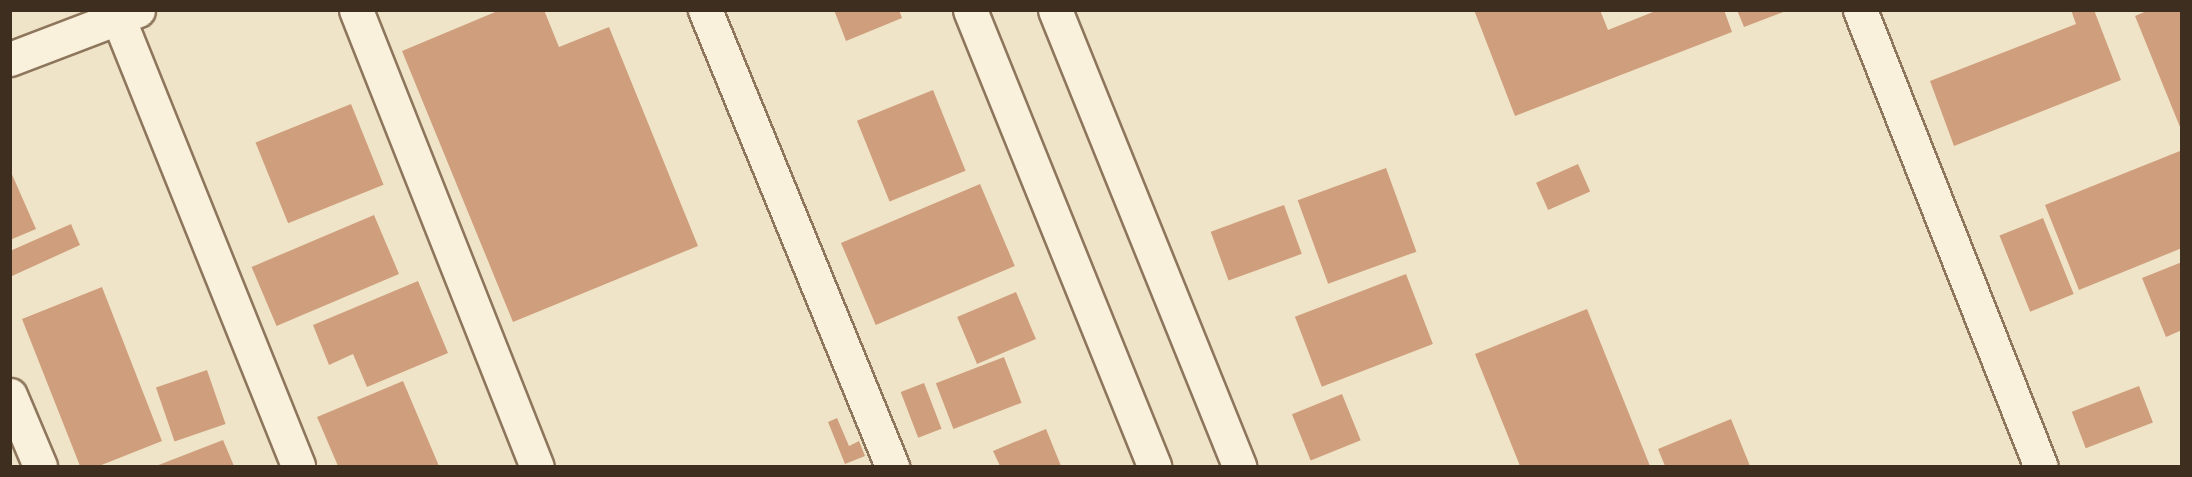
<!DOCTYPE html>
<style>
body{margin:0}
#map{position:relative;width:2192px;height:477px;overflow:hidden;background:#f0e4c8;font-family:"IBM Plex Serif",serif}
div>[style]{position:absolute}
.building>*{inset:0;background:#cf9f7d;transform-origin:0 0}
.roads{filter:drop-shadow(2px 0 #8d765c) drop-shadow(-2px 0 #8d765c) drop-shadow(0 2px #8d765c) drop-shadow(0 -2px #8d765c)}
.minor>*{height:33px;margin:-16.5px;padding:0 16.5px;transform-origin:16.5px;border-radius:16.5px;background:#faf1dc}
.tertiary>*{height:33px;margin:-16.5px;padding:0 16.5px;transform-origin:16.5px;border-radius:16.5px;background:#faf1dc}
span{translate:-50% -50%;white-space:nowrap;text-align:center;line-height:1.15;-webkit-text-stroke:5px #f7eed8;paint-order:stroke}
.frame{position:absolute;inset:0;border:12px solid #3d2e20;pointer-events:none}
</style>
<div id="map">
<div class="building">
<i style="clip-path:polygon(500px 10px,544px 10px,559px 47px,609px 27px,698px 246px,513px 322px,402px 51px)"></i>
<i style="clip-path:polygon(834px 10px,899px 10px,902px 18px,846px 41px)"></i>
<i style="clip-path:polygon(1474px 10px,1600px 10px,1608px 30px,1658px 10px,1724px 10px,1732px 32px,1515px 116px)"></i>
<i style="clip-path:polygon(1737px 10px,1786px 10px,1786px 11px,1744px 27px)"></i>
<i style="clip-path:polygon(2071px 10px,2094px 10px,2121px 80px,1954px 146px,1930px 81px,2076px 24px)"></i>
<i style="clip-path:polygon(2149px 10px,2182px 10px,2182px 132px,2135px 16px)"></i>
<i style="left:933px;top:90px;width:87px;height:82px;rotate:68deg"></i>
<i style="left:351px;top:104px;width:87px;height:103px;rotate:68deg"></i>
<i style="clip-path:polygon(2180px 151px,2182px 248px,2079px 290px,2045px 205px)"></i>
<i style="left:1578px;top:164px;width:30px;height:46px;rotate:66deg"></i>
<i style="left:1386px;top:168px;width:89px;height:94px;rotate:70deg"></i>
<i style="clip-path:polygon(10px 170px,36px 229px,10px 240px)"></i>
<i style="left:980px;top:184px;width:89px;height:151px;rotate:67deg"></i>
<i style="left:1284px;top:205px;width:52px;height:78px;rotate:70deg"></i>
<i style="left:374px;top:215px;width:64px;height:133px;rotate:67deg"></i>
<i style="left:2043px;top:218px;width:82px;height:47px;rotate:68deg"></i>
<i style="clip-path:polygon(71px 224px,80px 245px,12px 276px,10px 251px)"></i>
<i style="clip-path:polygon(2182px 262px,2182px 330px,2166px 337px,2142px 278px)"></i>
<i style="left:1406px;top:274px;width:75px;height:119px;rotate:69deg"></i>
<i style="clip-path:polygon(418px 281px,448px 353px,367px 387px,353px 354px,329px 365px,313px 325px)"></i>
<i style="clip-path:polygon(102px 287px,162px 441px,99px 466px,80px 466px,22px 319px)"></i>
<i style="left:1016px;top:292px;width:51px;height:64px;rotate:67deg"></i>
<i style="clip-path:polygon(1587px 309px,1650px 466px,1520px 466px,1475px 354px)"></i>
<i style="left:1004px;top:357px;width:49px;height:73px;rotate:69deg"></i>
<i style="left:207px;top:370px;width:57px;height:54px;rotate:71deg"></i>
<i style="clip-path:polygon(403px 381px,439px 466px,338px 466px,317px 417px)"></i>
<i style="left:924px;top:383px;width:49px;height:25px;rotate:69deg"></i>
<i style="left:2139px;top:386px;width:39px;height:72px;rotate:69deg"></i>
<i style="left:1342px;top:394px;width:50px;height:54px;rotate:68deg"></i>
<i style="clip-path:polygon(837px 418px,849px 446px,859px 441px,865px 456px,845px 464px,828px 422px)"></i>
<i style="clip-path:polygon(1731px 419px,1750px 466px,1665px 466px,1658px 449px)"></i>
<i style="clip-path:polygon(1046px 429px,1061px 466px,1000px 466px,993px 451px)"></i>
<i style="clip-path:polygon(223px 440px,234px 466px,156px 466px)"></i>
</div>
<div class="roads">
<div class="minor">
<i style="left:115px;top:10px;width:491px;rotate:68.1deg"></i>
<i style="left:356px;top:10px;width:491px;rotate:68.4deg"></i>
<i style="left:705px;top:10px;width:493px;rotate:67.7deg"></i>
<i style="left:10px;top:395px;width:77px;rotate:67.1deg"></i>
</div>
<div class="tertiary">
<i style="left:970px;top:10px;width:492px;rotate:68deg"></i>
<i style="left:1055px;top:10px;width:492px;rotate:68deg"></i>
<i style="left:1860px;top:10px;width:491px;rotate:68.4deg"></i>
<i style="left:10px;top:59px;width:137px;rotate:-20.9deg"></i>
</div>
</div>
<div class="frame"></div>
</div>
